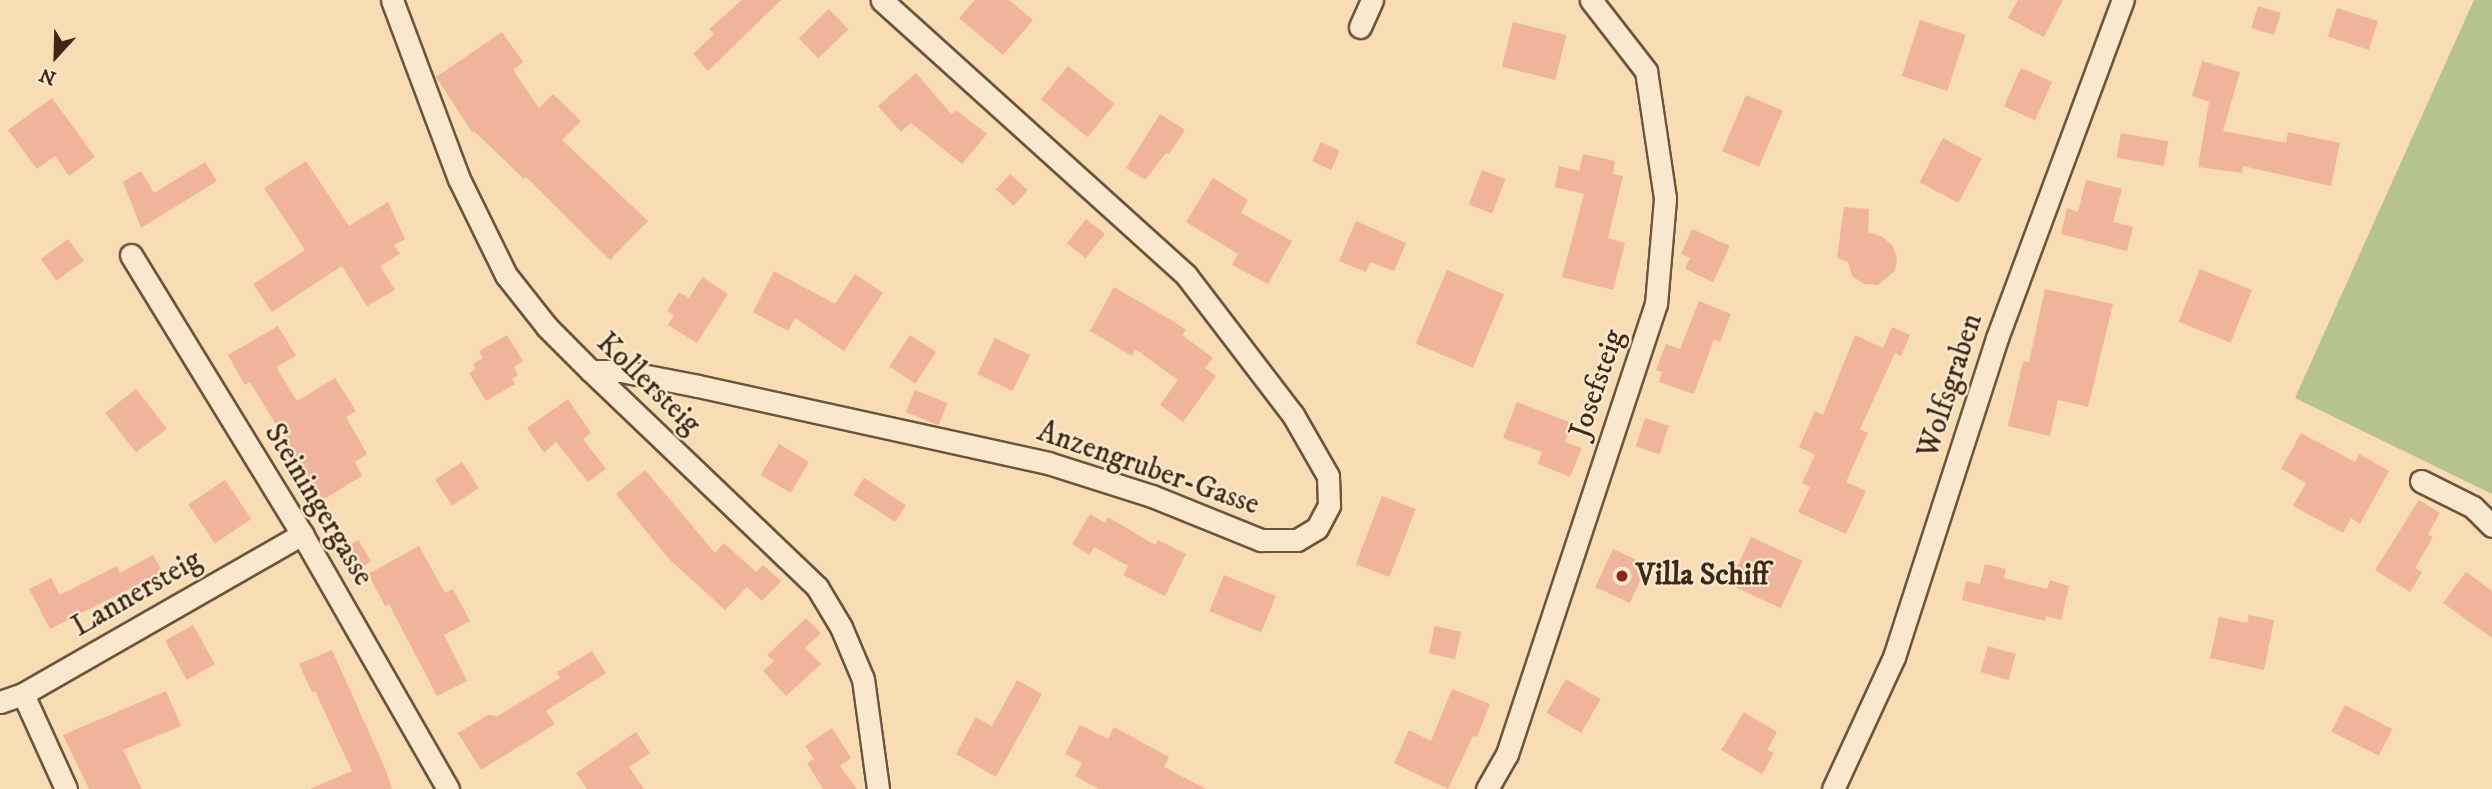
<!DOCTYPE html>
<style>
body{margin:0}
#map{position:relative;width:2492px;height:789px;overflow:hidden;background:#f8dcb3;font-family:"IM FELL DW Pica",serif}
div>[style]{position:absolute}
.green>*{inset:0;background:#b7c291}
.building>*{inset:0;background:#f0b39b;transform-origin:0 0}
.roads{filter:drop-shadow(2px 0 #6c543d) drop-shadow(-2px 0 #6c543d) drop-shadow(0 2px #6c543d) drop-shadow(0 -2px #6c543d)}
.minor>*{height:21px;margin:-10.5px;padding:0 10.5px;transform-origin:10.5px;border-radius:10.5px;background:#fae8ce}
.dots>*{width:19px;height:19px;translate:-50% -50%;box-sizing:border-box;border:4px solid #fae8ce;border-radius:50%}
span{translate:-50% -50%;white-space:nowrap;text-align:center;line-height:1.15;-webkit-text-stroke:5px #fae8ce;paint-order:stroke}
.street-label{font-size:30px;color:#3d2716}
.poi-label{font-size:30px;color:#3d2716;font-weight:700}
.left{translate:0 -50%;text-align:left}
.north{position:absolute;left:21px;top:21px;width:70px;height:70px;-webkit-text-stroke:5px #fae8ce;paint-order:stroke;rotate:202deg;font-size:19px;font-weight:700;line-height:28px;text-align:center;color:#3d2716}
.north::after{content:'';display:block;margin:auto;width:24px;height:32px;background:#3d2716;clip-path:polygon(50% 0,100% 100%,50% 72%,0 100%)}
</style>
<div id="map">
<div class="green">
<i style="clip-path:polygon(2474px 0,2492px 0,2492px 494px,2295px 398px)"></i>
</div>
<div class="building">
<i style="clip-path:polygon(742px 0,781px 0,708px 71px,693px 54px,714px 34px,709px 29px)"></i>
<i style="clip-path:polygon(975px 0,1009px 0,1033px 20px,1003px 55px,959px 18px)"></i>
<i style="clip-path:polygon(2018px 0,2063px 0,2044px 37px,2008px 18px)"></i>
<i style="left:2258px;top:6px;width:24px;height:23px;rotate:17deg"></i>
<i style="left:2337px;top:8px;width:43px;height:30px;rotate:18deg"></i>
<i style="left:829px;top:9px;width:28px;height:42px;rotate:46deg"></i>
<i style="left:1920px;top:20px;width:48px;height:59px;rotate:18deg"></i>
<i style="left:1513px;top:22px;width:55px;height:46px;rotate:14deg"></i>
<i style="clip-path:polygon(502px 32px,523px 62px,513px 70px,539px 108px,553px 94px,581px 121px,562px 140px,648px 221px,610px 260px,526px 177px,524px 179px,474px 131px,472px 132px,436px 77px)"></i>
<i style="clip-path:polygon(2202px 61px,2240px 72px,2223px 131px,2286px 143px,2288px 132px,2340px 143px,2331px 186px,2243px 166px,2242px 173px,2198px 167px,2209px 102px,2192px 96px)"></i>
<i style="left:1068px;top:66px;width:60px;height:43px;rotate:39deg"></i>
<i style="left:2021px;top:68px;width:34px;height:42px;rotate:24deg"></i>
<i style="clip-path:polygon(916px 73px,952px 115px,956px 110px,987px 134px,962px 164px,911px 123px,901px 132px,878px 106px)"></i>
<i style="left:1746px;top:95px;width:40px;height:61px;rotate:23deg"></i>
<i style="clip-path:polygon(52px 98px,95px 157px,69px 176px,55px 156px,37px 169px,8px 130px)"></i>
<i style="clip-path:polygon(1160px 114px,1185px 130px,1169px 154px,1166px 153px,1145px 180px,1126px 168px)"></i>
<i style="left:2121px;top:133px;width:48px;height:25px;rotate:10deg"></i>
<i style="left:1943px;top:138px;width:44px;height:50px;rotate:28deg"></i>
<i style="left:1321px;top:142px;width:21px;height:21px;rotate:25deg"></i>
<i style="clip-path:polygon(1583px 154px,1615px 161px,1613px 174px,1623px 176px,1608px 238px,1625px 243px,1613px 290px,1562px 277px,1584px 194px,1555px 187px,1559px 166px,1579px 171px)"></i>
<i style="clip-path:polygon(306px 161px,349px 226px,388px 202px,405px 239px,394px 245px,400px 254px,380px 266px,395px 290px,367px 306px,342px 266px,272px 312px,253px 284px,305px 250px,264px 188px)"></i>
<i style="clip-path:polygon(205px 162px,217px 181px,141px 228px,123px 182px,141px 171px,154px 193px)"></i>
<i style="left:1482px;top:170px;width:25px;height:37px;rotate:21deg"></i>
<i style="left:1010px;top:174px;width:24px;height:21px;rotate:42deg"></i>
<i style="clip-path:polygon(1213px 178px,1248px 200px,1241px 213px,1292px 241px,1268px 284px,1232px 265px,1238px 254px,1186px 222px)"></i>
<i style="clip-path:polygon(2086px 180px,2122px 189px,2113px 222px,2133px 227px,2127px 251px,2061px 234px,2067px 208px,2078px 212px)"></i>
<i style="clip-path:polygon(1844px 207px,1869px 209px,1868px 232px,1881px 236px,1892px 245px,1897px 258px,1895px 271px,1878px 285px,1864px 284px,1852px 276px,1848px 262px,1837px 258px)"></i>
<i style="left:1086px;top:219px;width:24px;height:31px;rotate:38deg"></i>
<i style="clip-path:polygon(1356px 221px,1406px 243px,1394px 271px,1370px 262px,1366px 272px,1339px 261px)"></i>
<i style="clip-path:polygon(1692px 229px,1730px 246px,1713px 282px,1685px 269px,1690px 258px,1681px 254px)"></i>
<i style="left:68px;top:239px;width:27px;height:34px;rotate:54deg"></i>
<i style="left:2200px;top:269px;width:56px;height:57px;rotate:22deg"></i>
<i style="left:1447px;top:270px;width:62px;height:80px;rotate:23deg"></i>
<i style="clip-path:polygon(774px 271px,835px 304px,855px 274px,883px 293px,844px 351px,795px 318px,788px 331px,753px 312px)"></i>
<i style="clip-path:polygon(702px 277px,728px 294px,697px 343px,668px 325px,674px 315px,667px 311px,679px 292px,689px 298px)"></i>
<i style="clip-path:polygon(1114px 287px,1171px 320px,1186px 330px,1182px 335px,1213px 358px,1205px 368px,1216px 376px,1183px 422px,1160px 405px,1178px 380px,1135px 349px,1132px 356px,1090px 331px)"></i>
<i style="clip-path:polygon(2045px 289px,2113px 304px,2088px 407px,2058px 400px,2050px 436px,2008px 426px,2023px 361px,2029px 362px)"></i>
<i style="clip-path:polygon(1699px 301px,1731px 314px,1720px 342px,1714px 339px,1694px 394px,1659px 382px,1662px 372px,1656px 370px,1666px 344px,1680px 349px)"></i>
<i style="clip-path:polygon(278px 326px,296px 356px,276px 367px,297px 401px,335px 378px,356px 411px,346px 417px,367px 454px,355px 462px,362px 476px,322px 500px,250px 382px,245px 385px,228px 355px)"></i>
<i style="clip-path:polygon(1892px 327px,1910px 335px,1901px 356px,1895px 353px,1860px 429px,1868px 433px,1846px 482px,1866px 491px,1846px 534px,1798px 512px,1810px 487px,1802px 483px,1815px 455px,1799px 447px,1815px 411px,1823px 415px,1855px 335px,1883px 348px)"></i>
<i style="clip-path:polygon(507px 335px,523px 361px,514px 367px,518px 375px,512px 379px,515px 384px,486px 401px,469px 373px,476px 369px,473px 364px,483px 358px,479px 351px)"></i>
<i style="left:910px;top:335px;width:31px;height:38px;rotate:33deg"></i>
<i style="left:995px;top:338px;width:39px;height:40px;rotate:26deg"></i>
<i style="left:136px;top:389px;width:50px;height:39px;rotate:52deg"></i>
<i style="left:915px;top:390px;width:35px;height:24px;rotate:22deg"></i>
<i style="clip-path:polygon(568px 399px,591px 433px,583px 439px,606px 469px,588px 482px,556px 442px,544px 453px,527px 428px)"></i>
<i style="clip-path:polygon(1517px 402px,1572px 423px,1565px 442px,1582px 448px,1570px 477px,1538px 464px,1542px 452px,1503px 438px)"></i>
<i style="left:1645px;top:418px;width:25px;height:30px;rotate:18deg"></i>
<i style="clip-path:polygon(2301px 433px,2355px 462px,2359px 454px,2389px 471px,2360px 524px,2351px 518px,2343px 533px,2293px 506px,2306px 483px,2281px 469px)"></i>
<i style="left:779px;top:444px;width:35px;height:36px;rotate:31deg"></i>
<i style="left:462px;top:462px;width:31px;height:32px;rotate:57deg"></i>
<i style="clip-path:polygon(645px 470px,715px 553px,724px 543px,756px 572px,763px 565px,781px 581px,762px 601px,747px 587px,725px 610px,668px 558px,616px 494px)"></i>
<i style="left:864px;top:478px;width:50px;height:20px;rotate:33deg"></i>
<i style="left:225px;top:480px;width:47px;height:44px;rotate:56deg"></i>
<i style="left:1382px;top:496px;width:36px;height:73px;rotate:21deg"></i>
<i style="clip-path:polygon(2419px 500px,2440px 513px,2428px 534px,2433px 537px,2415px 568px,2422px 572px,2410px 592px,2375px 570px)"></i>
<i style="clip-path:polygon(1090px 514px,1105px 523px,1108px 517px,1155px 545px,1158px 540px,1186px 554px,1165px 596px,1123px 575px,1128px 566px,1094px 547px,1090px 555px,1072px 544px)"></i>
<i style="left:1751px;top:537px;width:57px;height:52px;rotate:25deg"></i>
<i style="left:358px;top:540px;width:25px;height:26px;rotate:58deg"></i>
<i style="clip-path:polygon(419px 546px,445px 593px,453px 589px,470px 621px,444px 635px,467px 681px,437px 696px,389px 604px,385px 606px,368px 574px)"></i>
<i style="left:1613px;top:549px;width:38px;height:42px;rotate:25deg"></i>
<i style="clip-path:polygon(153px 555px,163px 572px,50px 629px,29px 589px,51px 578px,60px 595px,117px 566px,120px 573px)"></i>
<i style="clip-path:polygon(1985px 564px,2006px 569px,2004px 578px,2047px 589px,2050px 580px,2069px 586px,2061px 620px,2046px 616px,2045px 621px,1962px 600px,1966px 581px,1980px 584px)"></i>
<i style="clip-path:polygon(2466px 572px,2492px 591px,2492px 638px,2443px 603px)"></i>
<i style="left:1224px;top:575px;width:56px;height:39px;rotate:22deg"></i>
<i style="clip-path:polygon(2249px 615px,2274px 620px,2264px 670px,2210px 658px,2219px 617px,2247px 623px)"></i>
<i style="clip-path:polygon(806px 618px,821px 633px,805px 648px,821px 664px,786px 696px,763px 671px,774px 661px,767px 655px)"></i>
<i style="left:193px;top:625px;width:45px;height:32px;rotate:61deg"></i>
<i style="left:1435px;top:626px;width:27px;height:28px;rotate:13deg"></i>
<i style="left:1988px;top:646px;width:29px;height:27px;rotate:16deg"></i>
<i style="clip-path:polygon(332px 650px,385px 768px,392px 789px,310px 789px,352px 771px,315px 691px,312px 692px,299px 664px)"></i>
<i style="clip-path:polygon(592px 651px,606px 673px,546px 711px,555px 724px,481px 770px,458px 733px,488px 715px,498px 716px,560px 678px,557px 672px)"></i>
<i style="left:1566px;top:679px;width:40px;height:39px;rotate:30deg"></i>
<i style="clip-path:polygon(1017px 680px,1042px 694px,996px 777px,956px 754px,976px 717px,992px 726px)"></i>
<i style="clip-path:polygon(1452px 689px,1490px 704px,1477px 737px,1473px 736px,1448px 789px,1394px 763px,1409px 730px,1431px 741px)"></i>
<i style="clip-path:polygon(166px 691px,181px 726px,123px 750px,142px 789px,89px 789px,63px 735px)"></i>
<i style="left:2345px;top:705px;width:53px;height:30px;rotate:27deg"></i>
<i style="clip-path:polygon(1744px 712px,1777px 732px,1767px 750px,1774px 753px,1762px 774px,1721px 750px)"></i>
<i style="clip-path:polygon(1080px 725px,1108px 739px,1114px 727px,1169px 757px,1164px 767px,1206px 789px,1099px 789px,1075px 776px,1082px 763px,1065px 754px)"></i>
<i style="clip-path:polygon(832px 728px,851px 758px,840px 766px,857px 789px,823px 789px,807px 763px,814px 759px,805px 746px)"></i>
<i style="clip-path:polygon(636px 732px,650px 753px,629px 767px,644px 789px,587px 789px,576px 773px)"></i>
</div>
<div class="roads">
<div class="minor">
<i style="left:392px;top:0;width:191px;rotate:69.5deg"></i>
<i style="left:459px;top:179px;width:107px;rotate:63.9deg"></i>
<i style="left:506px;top:275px;width:66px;rotate:51.7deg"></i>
<i style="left:547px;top:327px;width:62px;rotate:45deg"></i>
<i style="left:591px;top:371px;width:313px;rotate:43.7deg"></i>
<i style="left:817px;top:587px;width:47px;rotate:59deg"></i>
<i style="left:841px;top:627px;width:56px;rotate:67.1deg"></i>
<i style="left:863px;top:679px;width:111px;rotate:82.2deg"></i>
<i style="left:1360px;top:27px;width:30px;rotate:-66deg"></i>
<i style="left:131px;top:255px;width:327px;rotate:58.5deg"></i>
<i style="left:302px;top:534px;width:294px;rotate:60.2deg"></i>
<i style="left:591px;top:371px;width:30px"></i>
<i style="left:621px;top:371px;width:78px;rotate:11deg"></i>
<i style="left:698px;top:386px;width:358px;rotate:12.4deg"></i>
<i style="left:1048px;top:463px;width:109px;rotate:17.6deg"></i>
<i style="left:1152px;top:496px;width:118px;rotate:22deg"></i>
<i style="left:1261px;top:540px;width:36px"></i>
<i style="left:1297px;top:540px;width:23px;rotate:-31deg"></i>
<i style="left:1317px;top:528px;width:26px;rotate:-62deg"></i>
<i style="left:1329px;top:505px;width:29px;rotate:-92deg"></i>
<i style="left:1328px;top:476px;width:70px;rotate:-119.8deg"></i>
<i style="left:1293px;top:415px;width:176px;rotate:-127.4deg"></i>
<i style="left:1186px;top:275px;width:410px;rotate:-137.9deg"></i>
<i style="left:2421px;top:481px;width:58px;rotate:26.6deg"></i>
<i style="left:2473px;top:507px;width:27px;rotate:45deg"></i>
<i style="left:23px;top:694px;width:104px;rotate:65.6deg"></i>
<i style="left:0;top:702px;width:24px;rotate:-19deg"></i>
<i style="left:23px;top:694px;width:322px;rotate:-29.8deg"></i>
<i style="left:1487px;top:789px;width:40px;rotate:-60.3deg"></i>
<i style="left:1507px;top:754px;width:474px;rotate:-71.7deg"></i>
<i style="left:1656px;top:304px;width:106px;rotate:-85.1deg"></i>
<i style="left:1665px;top:198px;width:128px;rotate:-98.5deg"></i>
<i style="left:1646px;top:71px;width:90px;rotate:-127.8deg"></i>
<i style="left:1833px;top:789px;width:145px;rotate:-65.2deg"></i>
<i style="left:1894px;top:657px;width:335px;rotate:-72.1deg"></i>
<i style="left:1997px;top:338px;width:361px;rotate:-69.6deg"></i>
</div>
</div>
<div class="dots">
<i style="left:1622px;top:576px;background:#8f2418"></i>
</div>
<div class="street-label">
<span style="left:648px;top:384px;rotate:44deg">Kollersteig</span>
<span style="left:1598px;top:384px;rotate:-71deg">Josefsteig</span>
<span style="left:1951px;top:386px;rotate:-72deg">Wolfsgraben</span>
<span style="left:1148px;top:469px;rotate:19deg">Anzengruber-Gasse</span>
<span style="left:318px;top:505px;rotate:59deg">Steiningergasse</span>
<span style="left:137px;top:594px;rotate:-30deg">Lannersteig</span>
</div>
<div class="poi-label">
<span class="left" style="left:1636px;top:576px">Villa Schiff</span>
</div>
<div class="north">N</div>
</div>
